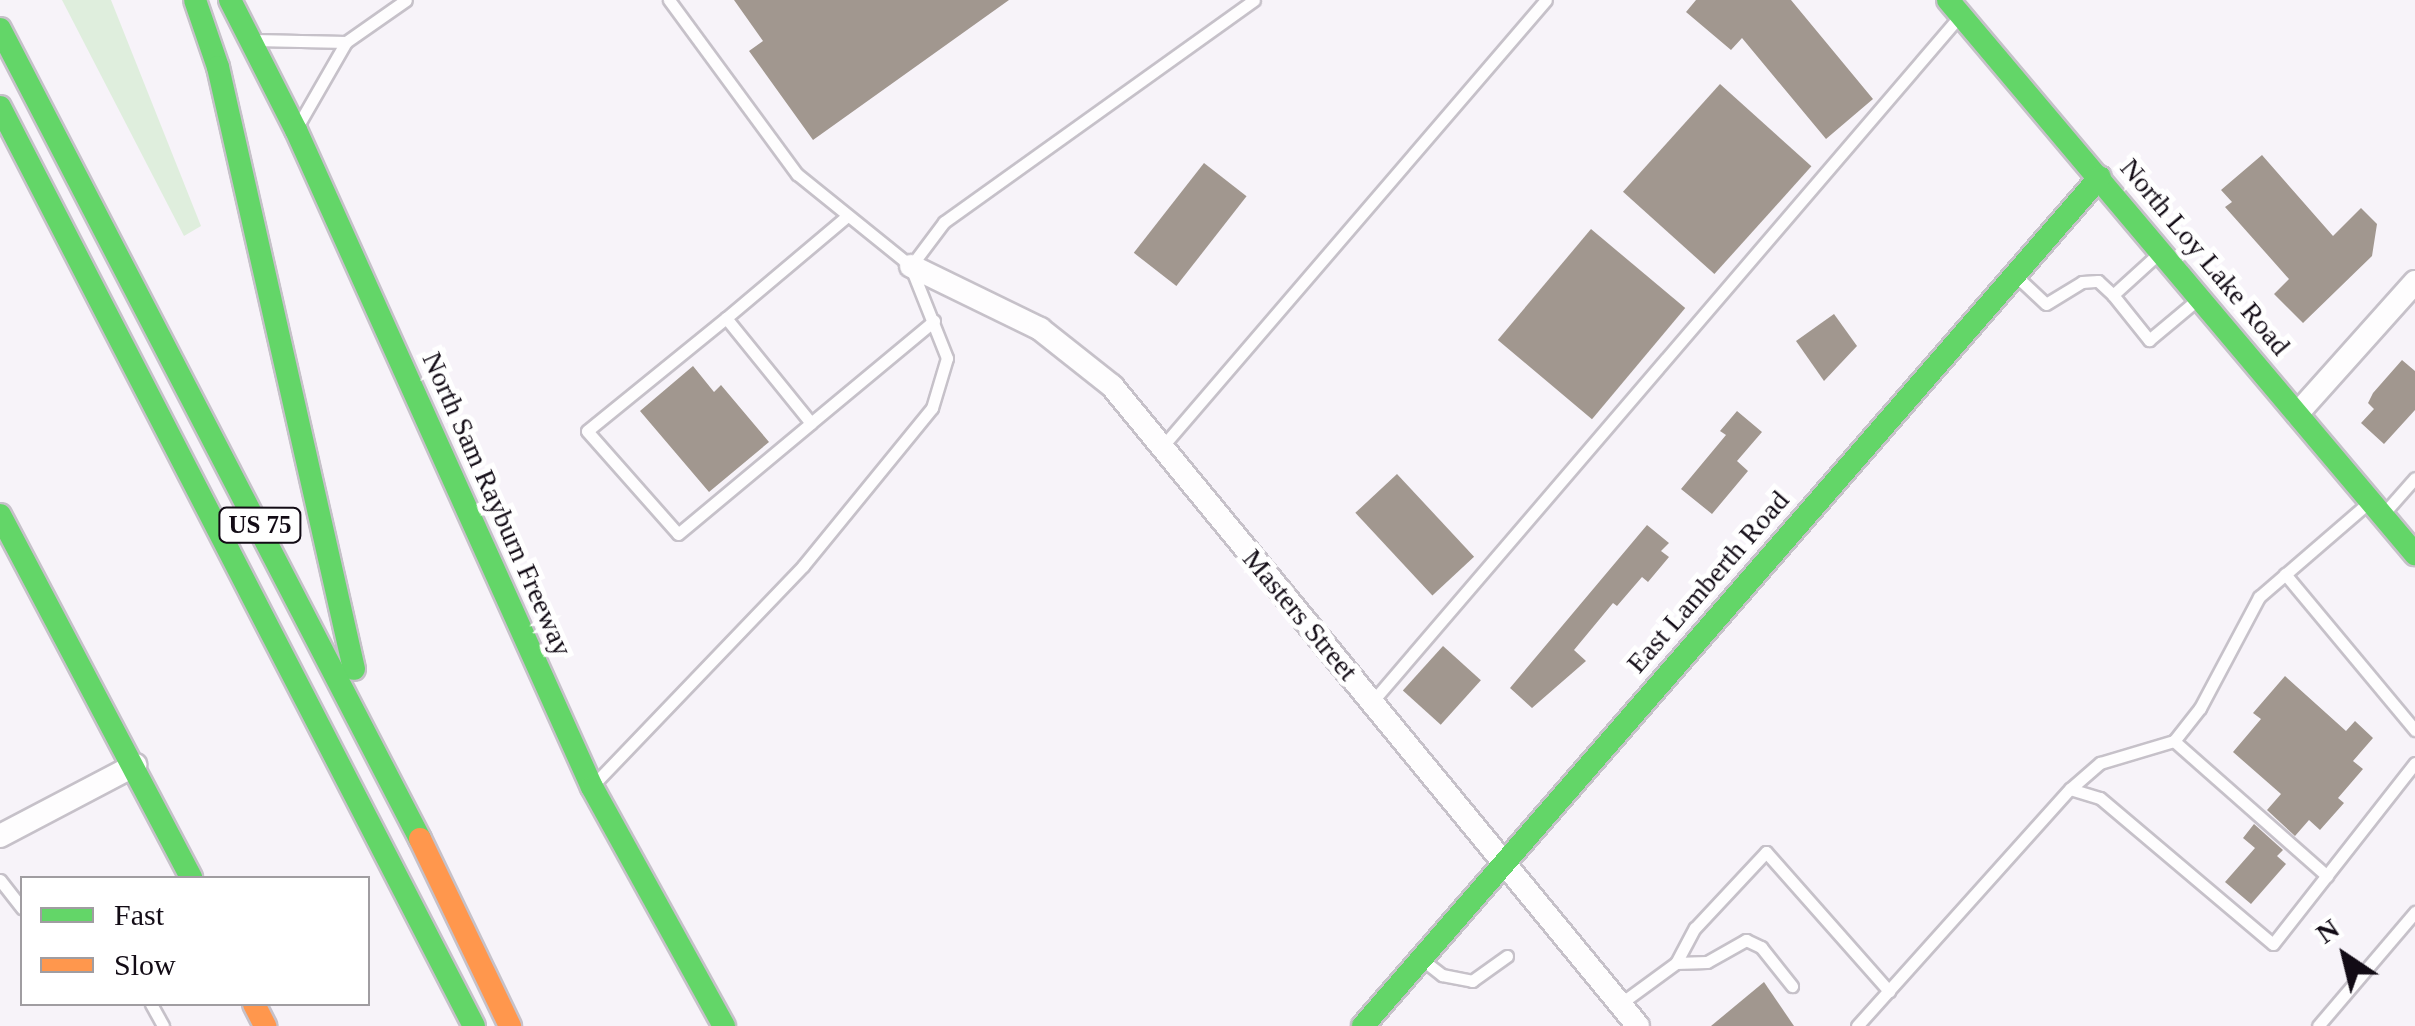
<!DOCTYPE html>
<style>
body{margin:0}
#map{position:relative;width:2415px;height:1026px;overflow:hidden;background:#f7f3f9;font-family:Georgia,serif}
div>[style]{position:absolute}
.green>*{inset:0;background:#dfeedd}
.building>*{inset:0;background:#a1978f;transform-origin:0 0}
.roads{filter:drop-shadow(2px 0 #c6c1c9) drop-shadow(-2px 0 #c6c1c9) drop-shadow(0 2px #c6c1c9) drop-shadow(0 -2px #c6c1c9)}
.lane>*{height:11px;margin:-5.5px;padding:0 5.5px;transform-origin:5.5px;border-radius:5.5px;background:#fefdfe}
.street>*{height:22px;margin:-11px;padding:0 11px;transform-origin:11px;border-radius:11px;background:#fefdfe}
.fast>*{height:22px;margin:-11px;padding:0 11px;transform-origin:11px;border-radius:11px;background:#63d668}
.slow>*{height:22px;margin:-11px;padding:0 11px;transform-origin:11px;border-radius:11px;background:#ff974d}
span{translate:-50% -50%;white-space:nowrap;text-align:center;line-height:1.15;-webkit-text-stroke:10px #fff;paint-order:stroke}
.shield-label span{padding:2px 8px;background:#fff;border:2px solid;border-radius:8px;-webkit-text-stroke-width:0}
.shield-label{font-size:25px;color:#120b15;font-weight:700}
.street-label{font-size:28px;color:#120b15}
.legend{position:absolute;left:20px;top:876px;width:350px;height:130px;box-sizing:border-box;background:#fff;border:2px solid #a09da1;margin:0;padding:12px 18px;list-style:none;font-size:30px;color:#120b15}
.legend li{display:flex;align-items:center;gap:20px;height:50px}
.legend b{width:50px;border:2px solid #a09da1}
.north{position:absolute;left:2295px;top:906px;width:100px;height:100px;-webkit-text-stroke:8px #fff;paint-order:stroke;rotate:325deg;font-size:28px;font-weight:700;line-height:40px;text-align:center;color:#120b15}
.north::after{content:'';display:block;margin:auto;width:35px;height:45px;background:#120b15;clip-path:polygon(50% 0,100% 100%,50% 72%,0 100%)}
</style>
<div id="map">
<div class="green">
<i style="clip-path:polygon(62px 0,111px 0,201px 226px,184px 236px)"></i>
</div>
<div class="building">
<i style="clip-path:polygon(734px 0,1009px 0,813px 140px,749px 51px,763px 41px)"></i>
<i style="clip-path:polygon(1696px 0,1791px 0,1873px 99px,1826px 139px,1742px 38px,1731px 50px,1686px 12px)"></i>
<i style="left:1720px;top:84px;width:123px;height:145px;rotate:42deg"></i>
<i style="clip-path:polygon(2262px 155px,2333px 236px,2361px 208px,2377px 224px,2372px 256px,2303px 323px,2274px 294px,2289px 279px,2225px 207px,2232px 202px,2221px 190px)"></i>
<i style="left:1204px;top:163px;width:54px;height:114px;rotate:38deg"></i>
<i style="left:1591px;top:229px;width:123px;height:145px;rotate:40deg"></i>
<i style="clip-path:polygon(1834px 314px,1857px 346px,1824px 381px,1796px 341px)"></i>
<i style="clip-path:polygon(2402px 360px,2415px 371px,2415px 410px,2384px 444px,2361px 423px,2374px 409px,2368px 403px,2373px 393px)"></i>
<i style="clip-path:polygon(693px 366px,714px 392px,721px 385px,769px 442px,709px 492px,640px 411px)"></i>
<i style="clip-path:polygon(1737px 411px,1762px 432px,1737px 461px,1748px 471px,1712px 514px,1681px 489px,1726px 435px,1720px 431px)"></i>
<i style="left:1397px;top:474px;width:113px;height:57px;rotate:47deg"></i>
<i style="clip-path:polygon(1647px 525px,1669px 543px,1661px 551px,1669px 557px,1648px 582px,1642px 577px,1617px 606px,1613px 603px,1574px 650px,1586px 661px,1532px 708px,1510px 688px)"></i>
<i style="left:1443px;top:646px;width:51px;height:60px;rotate:42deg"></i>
<i style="clip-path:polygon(2285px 676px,2346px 731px,2355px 721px,2373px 738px,2353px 761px,2363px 769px,2338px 798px,2344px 803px,2320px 830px,2309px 820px,2295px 836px,2267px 810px,2281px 794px,2233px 752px,2261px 719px,2253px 713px)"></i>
<i style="clip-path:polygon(2254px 824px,2283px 850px,2277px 856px,2286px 864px,2251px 904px,2225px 882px,2255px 848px,2243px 838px)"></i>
<i style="clip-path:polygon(1764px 982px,1794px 1026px,1711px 1026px)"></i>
</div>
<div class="roads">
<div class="lane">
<i style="left:669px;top:0;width:216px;rotate:53.7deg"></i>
<i style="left:797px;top:174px;width:146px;rotate:38.9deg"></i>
<i style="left:911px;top:266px;width:55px;rotate:-53.1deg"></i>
<i style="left:944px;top:222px;width:381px;rotate:-35.6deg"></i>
<i style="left:255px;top:40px;width:91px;rotate:1.3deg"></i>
<i style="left:300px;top:122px;width:92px;rotate:-60.1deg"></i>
<i style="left:346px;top:42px;width:73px;rotate:-35deg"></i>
<i style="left:846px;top:217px;width:157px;rotate:139.9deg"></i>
<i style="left:726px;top:318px;width:135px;rotate:51deg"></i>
<i style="left:811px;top:423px;width:160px;rotate:-39.7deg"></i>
<i style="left:2158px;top:254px;width:61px;rotate:137.7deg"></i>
<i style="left:2113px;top:295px;width:58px;rotate:51.3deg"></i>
<i style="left:2149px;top:340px;width:62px;rotate:-39.8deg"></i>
<i style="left:2015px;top:275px;width:42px;rotate:43.1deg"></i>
<i style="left:2046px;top:304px;width:42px;rotate:-31.4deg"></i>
<i style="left:2082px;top:282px;width:16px;rotate:-4deg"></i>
<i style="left:2098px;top:281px;width:21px;rotate:43deg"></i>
<i style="left:726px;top:318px;width:179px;rotate:140.9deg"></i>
<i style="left:587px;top:431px;width:137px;rotate:48.5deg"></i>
<i style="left:678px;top:534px;width:173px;rotate:-39.8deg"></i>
<i style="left:1162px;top:447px;width:589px;rotate:-49.34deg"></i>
<i style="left:2385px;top:512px;width:45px;rotate:-48.6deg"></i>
<i style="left:2285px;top:574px;width:203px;rotate:50.2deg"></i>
<i style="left:1372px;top:702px;width:901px;rotate:-49.41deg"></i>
<i style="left:2174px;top:741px;width:204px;rotate:41.4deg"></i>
<i style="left:595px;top:783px;width:301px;rotate:-46.2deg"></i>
<i style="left:803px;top:566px;width:204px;rotate:-50.8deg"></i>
<i style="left:932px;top:408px;width:52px;rotate:-73.3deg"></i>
<i style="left:947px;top:358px;width:95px;rotate:-111.7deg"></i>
<i style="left:2070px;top:789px;width:40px;rotate:-41deg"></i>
<i style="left:2100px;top:763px;width:77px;rotate:-16.6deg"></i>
<i style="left:2174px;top:741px;width:42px;rotate:-51.8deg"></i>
<i style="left:2200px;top:708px;width:126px;rotate:-62deg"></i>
<i style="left:2259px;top:597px;width:144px;rotate:-40.8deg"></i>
<i style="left:0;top:880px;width:36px;rotate:52deg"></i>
<i style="left:1424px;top:961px;width:23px;rotate:38deg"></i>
<i style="left:1442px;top:975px;width:31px;rotate:11deg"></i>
<i style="left:1472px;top:981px;width:43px;rotate:-35.5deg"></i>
<i style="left:1676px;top:963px;width:40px;rotate:-62deg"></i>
<i style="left:1695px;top:928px;width:104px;rotate:-46.9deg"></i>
<i style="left:1766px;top:852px;width:186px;rotate:48.5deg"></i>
<i style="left:151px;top:1004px;width:25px;rotate:61deg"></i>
<i style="left:1620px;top:1004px;width:69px;rotate:-36.2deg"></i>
<i style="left:1676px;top:963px;width:31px;rotate:-2deg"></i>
<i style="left:1707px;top:962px;width:45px;rotate:-29.4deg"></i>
<i style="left:1746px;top:940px;width:17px;rotate:25deg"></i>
<i style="left:1761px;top:947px;width:50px;rotate:51.5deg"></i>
<i style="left:1857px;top:1026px;width:319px;rotate:-48.1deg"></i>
<i style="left:2070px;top:789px;width:31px;rotate:17deg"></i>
<i style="left:2100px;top:798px;width:226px;rotate:40.2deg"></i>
<i style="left:2273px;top:944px;width:230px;rotate:-51.9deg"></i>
<i style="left:2318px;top:1026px;width:150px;rotate:-49.6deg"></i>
</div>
<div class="street">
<i style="left:911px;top:266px;width:144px;rotate:26deg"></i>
<i style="left:1040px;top:329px;width:92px;rotate:38.4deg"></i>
<i style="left:1112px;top:386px;width:828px;rotate:50.58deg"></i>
<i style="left:2297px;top:414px;width:177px;rotate:-48.2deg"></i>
<i style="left:0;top:836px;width:153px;rotate:-27.7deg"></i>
</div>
<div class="fast">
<i style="left:195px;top:0;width:71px;rotate:71.1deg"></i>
<i style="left:218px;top:67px;width:617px;rotate:77.27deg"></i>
<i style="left:230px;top:0;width:146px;rotate:63.1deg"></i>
<i style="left:296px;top:130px;width:721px;rotate:65.75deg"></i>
<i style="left:592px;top:787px;width:273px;rotate:61.1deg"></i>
<i style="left:1948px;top:0;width:725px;rotate:49.87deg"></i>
<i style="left:0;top:29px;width:912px;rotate:62.59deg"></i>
<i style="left:0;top:107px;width:1034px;rotate:62.72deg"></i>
<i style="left:0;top:515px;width:410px;rotate:62.2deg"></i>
<i style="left:1363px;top:1026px;width:1124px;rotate:-49.04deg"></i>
</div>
<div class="slow">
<i style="left:420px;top:839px;width:208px;rotate:64.3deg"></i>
<i style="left:254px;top:1004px;width:25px;rotate:63deg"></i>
</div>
</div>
<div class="shield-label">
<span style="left:260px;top:525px">US 75</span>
</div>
<div class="street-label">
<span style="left:2205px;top:257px;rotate:50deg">North Loy Lake Road</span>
<span style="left:497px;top:504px;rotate:66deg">North Sam Rayburn Freeway</span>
<span style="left:1708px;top:582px;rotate:-49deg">East Lamberth Road</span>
<span style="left:1300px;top:615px;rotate:50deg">Masters Street</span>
</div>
<ul class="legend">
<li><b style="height:12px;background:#63d668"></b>Fast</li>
<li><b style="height:12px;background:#ff974d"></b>Slow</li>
</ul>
<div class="north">N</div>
</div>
